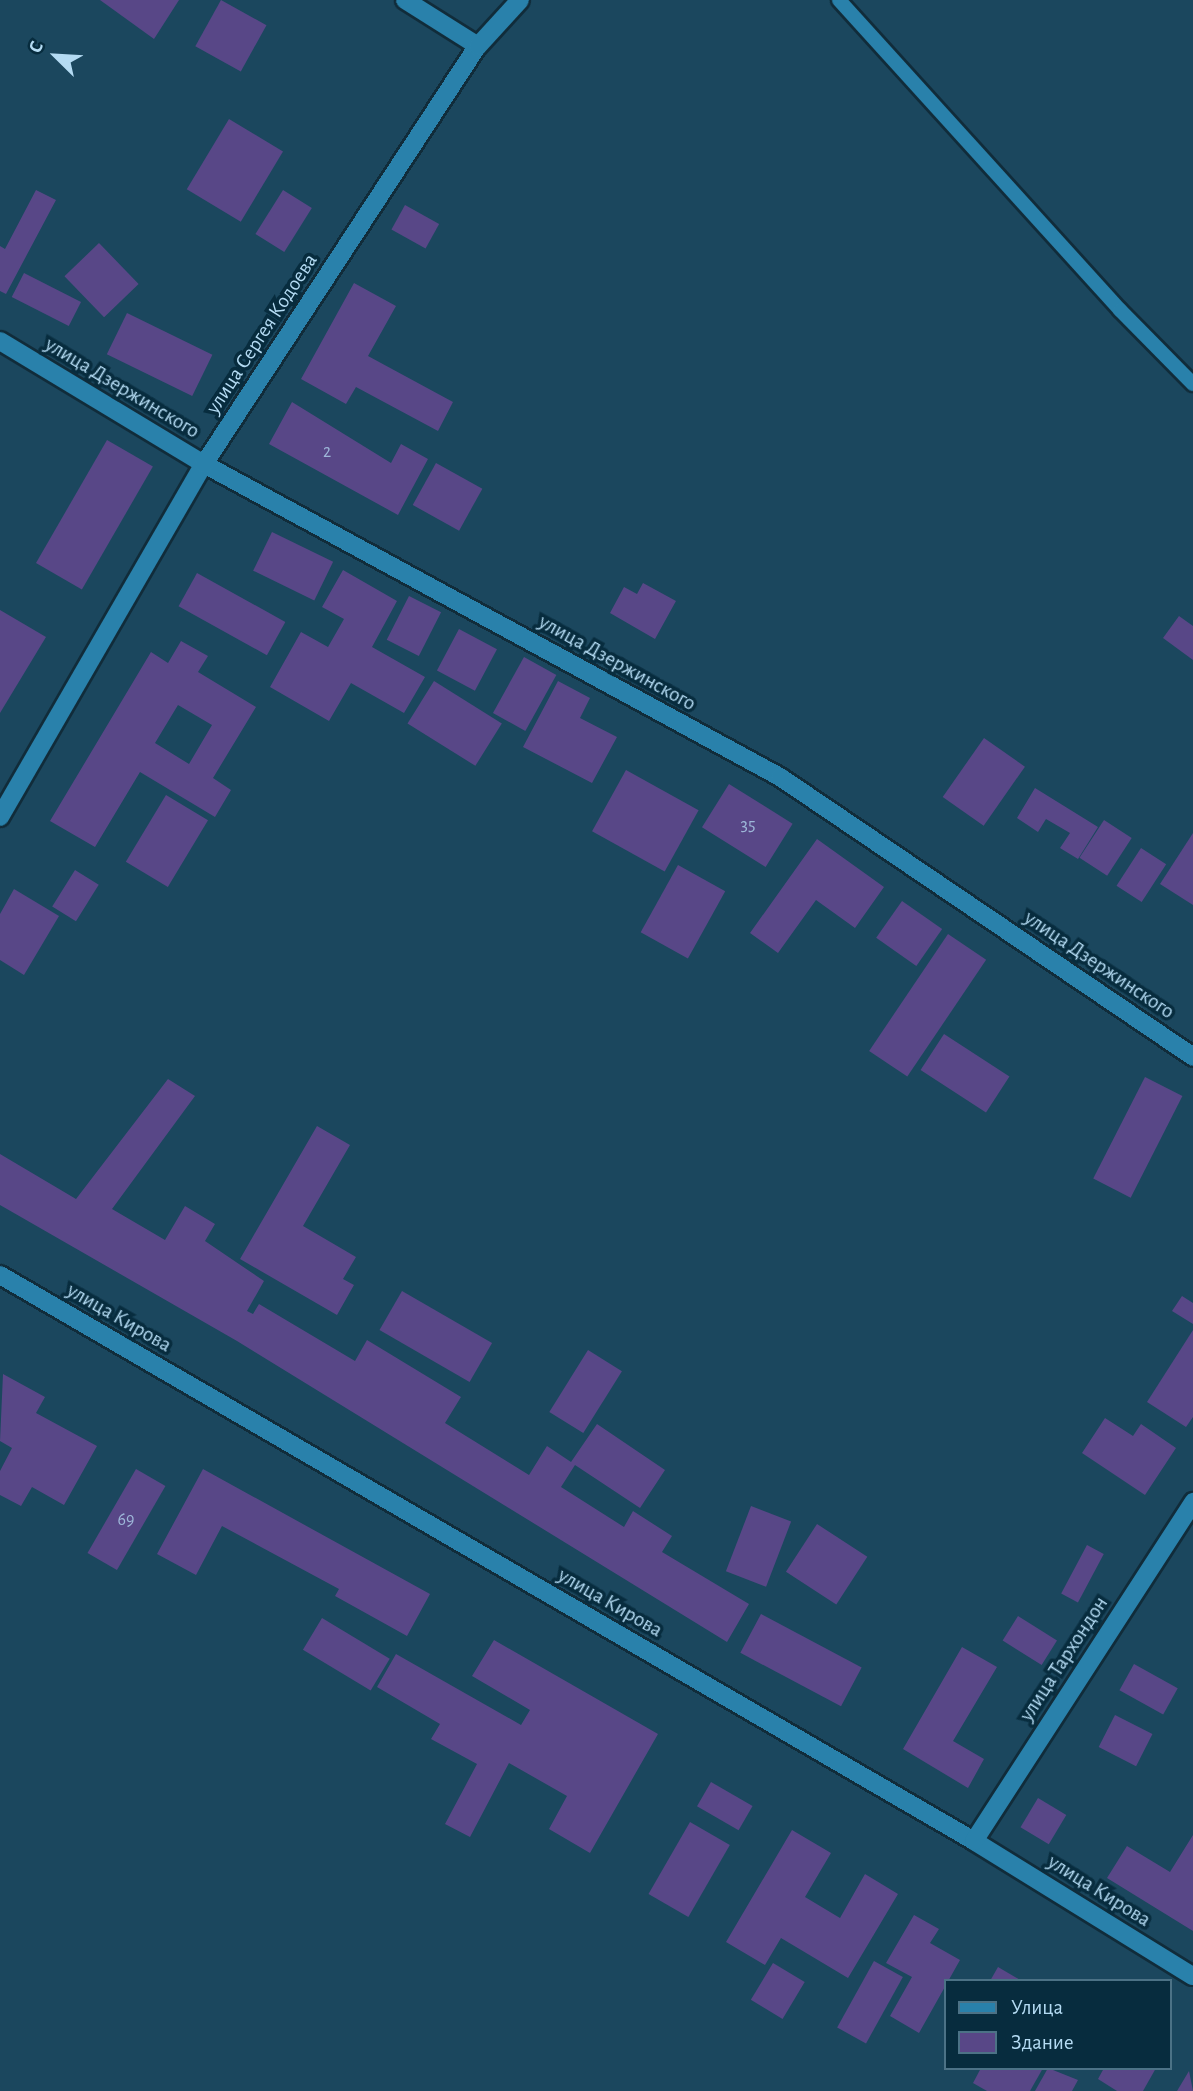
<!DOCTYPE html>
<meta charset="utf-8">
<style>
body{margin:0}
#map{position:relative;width:1193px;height:2091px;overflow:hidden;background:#1b475e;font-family:"Alegreya Sans",sans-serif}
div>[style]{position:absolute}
.building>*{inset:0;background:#584787;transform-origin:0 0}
.roads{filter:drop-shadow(2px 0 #112c3a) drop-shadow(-2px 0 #112c3a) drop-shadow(0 2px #112c3a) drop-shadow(0 -2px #112c3a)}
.lane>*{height:14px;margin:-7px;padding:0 7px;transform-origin:7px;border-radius:7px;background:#2981ab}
.street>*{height:18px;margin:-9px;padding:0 9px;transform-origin:9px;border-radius:9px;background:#2981ab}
span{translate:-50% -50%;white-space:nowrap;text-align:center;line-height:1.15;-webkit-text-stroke:7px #072c3e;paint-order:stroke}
.number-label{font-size:18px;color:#9db6d8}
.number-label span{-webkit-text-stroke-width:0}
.street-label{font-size:21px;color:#b4dbf3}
.legend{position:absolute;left:944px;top:1979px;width:228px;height:91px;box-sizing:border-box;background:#072c3e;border:2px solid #4c7286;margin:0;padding:9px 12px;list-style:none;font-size:21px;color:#b4dbf3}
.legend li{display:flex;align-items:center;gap:14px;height:35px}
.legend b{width:35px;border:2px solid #4c7286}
.north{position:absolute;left:21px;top:21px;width:70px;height:70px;-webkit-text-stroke:5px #072c3e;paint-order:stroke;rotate:294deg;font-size:19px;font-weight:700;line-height:28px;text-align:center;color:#b4dbf3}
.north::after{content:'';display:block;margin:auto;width:24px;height:32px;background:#b4dbf3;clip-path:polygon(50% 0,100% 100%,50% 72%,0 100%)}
</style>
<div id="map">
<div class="building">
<i style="clip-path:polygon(100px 0,179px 0,154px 39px)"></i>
<i style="left:221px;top:0;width:52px;height:53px;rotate:29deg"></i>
<i style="left:229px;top:119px;width:63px;height:82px;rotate:31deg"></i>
<i style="clip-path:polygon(36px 190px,56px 200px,6px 294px,0 291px,0 246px,5px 249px)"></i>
<i style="left:283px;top:190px;width:34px;height:52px;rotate:32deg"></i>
<i style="left:405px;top:205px;width:39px;height:28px;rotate:29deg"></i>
<i style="left:99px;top:243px;width:57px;height:48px;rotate:46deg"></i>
<i style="left:24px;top:273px;width:64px;height:27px;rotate:27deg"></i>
<i style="clip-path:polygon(354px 283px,396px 306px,368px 356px,453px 402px,438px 431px,356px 387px,346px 404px,301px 379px)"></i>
<i style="left:127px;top:313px;width:95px;height:46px;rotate:26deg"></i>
<i style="clip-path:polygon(292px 402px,391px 463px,401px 444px,428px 459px,398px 515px,269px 444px)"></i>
<i style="left:107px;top:440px;width:53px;height:142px;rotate:30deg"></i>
<i style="left:436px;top:463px;width:53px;height:48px;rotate:29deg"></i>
<i style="left:272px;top:532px;width:68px;height:43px;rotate:26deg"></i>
<i style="clip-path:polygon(343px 570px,397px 601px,372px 647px,425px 677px,404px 713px,351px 683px,329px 721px,270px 687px,301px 632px,328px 647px,344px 619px,322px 607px)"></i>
<i style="left:197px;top:573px;width:101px;height:38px;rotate:29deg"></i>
<i style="clip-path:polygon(643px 583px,676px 601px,655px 639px,610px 613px,624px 587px,637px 594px)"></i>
<i style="left:409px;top:596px;width:36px;height:49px;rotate:27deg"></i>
<i style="clip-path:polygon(0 610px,46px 637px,0 713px)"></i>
<i style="clip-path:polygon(1179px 616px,1193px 626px,1193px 660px,1163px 638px)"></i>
<i style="left:459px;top:629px;width:43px;height:47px;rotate:28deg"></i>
<i style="clip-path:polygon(evenodd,181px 641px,208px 656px,198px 672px,256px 707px,213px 778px,231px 790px,215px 817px,140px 772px,95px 847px,50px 821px,151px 652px,168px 663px,181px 641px,178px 705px,212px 725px,189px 764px,155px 743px,178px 705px)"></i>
<i style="left:524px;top:657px;width:37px;height:64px;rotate:29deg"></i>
<i style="left:434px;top:681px;width:80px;height:50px;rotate:32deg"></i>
<i style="clip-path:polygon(558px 681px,590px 698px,580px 718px,617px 737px,592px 783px,523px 747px)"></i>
<i style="left:984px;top:738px;width:50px;height:72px;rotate:35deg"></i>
<i style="left:626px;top:770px;width:83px;height:70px;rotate:29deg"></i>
<i style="left:729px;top:784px;width:75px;height:51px;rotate:32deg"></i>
<i style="clip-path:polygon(1035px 788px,1098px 827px,1078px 859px,1060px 848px,1070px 833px,1046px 819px,1038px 832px,1017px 818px)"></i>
<i style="left:166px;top:795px;width:49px;height:78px;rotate:31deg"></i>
<i style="left:1104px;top:820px;width:33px;height:45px;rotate:33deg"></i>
<i style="clip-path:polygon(1193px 833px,1193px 905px,1160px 884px)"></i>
<i style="clip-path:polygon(817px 839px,884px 887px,855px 928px,816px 900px,778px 953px,750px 933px)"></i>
<i style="left:1141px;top:848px;width:30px;height:45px;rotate:33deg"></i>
<i style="left:678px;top:865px;width:54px;height:77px;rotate:29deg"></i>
<i style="left:75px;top:870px;width:28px;height:43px;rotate:32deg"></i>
<i style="clip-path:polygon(14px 889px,59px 916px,24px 975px,0 960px,0 914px)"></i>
<i style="left:902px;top:901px;width:49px;height:45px;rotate:35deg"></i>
<i style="left:948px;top:934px;width:46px;height:141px;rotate:34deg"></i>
<i style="left:944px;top:1034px;width:78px;height:43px;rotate:33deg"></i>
<i style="left:1145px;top:1077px;width:42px;height:114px;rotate:27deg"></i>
<i style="clip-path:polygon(168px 1079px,195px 1096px,112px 1209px,165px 1240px,185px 1206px,215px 1224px,205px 1241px,264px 1281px,247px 1311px,253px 1314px,259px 1304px,355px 1361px,367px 1340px,461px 1397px,445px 1423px,529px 1475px,547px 1446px,571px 1462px,597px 1424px,665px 1470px,640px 1508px,575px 1465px,561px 1487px,624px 1527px,633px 1511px,672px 1536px,662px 1552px,749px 1604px,727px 1642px,237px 1341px,0 1205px,0 1154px,76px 1199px)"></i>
<i style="clip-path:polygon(317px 1126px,350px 1145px,303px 1226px,356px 1257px,343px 1279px,354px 1285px,337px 1315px,240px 1259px)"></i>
<i style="left:402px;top:1291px;width:104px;height:45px;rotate:30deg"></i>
<i style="clip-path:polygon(1182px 1296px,1193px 1303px,1193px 1324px,1172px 1311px)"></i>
<i style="clip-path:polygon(1193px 1330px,1193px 1417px,1186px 1427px,1147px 1402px)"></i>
<i style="left:588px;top:1350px;width:40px;height:73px;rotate:32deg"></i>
<i style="clip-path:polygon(3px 1374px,45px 1397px,36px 1413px,97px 1446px,64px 1505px,32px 1487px,21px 1506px,0 1495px,0 1471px,12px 1448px,0 1441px)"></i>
<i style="clip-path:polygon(1105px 1418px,1133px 1436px,1141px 1424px,1176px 1448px,1145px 1495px,1082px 1453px)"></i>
<i style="left:136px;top:1469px;width:34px;height:97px;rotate:30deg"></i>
<i style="clip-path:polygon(203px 1469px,430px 1594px,407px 1636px,335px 1596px,339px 1589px,222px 1526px,196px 1575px,157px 1554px)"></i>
<i style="left:751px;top:1506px;width:43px;height:70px;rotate:21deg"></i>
<i style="left:817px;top:1524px;width:60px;height:57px;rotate:33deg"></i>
<i style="left:1087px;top:1545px;width:19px;height:55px;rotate:28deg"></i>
<i style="left:761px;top:1614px;width:114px;height:44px;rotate:28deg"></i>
<i style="left:1018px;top:1616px;width:46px;height:29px;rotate:32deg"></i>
<i style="left:322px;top:1618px;width:79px;height:37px;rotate:31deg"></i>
<i style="clip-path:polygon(494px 1640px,658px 1734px,590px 1853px,549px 1829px,567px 1796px,509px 1763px,470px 1837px,445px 1824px,477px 1764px,431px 1739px,440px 1724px,377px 1687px,396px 1654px,521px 1725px,530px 1710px,472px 1676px)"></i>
<i style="clip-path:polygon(962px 1647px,997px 1667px,953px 1741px,984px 1759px,968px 1788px,903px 1749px)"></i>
<i style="left:1134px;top:1664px;width:50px;height:30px;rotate:29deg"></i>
<i style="left:1115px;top:1715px;width:42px;height:36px;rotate:27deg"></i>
<i style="left:711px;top:1782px;width:48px;height:28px;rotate:30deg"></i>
<i style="left:1038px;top:1798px;width:33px;height:34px;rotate:31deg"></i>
<i style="left:690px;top:1822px;width:46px;height:83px;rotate:30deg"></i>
<i style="clip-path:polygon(792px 1830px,831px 1853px,805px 1897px,840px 1918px,865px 1874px,898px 1894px,848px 1978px,781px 1938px,765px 1965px,726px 1942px)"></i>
<i style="clip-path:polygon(1193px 1835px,1193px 1931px,1107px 1878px,1127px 1846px,1170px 1872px)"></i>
<i style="clip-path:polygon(914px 1915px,939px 1929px,930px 1943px,960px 1960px,919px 2033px,890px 2016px,912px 1977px,886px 1963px)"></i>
<i style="left:874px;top:1961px;width:33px;height:76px;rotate:29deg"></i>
<i style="left:773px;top:1963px;width:37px;height:43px;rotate:31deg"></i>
<i style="clip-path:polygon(998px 1967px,1022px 1981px,990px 1981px)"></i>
<i style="clip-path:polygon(981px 2068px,1043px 2068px,1030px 2091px,987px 2091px,973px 2083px)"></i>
<i style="clip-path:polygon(1048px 2068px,1078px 2080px,1072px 2091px,1035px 2091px)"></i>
<i style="clip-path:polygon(1104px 2068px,1156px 2068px,1143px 2091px,1117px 2091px,1098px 2079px)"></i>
<i style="clip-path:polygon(1189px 2071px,1193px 2091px,1177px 2091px)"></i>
</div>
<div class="roads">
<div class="lane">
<i style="left:839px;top:0;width:418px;rotate:47.8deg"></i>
<i style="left:1120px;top:310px;width:104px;rotate:45.4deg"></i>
</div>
<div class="street">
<i style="left:405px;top:0;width:86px;rotate:32.2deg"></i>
<i style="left:0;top:341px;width:238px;rotate:31.1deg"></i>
<i style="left:204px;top:464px;width:656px;rotate:28.52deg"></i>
<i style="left:780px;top:777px;width:499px;rotate:34.1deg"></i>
<i style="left:0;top:817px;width:408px;rotate:-60deg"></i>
<i style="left:204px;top:464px;width:500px;rotate:-56.8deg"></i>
<i style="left:478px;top:46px;width:62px;rotate:-47.6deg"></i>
<i style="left:0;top:1275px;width:1127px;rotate:30.16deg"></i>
<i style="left:974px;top:1841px;width:257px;rotate:31.7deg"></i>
<i style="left:974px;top:1841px;width:404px;rotate:-57.1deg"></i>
</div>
</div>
<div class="number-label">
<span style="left:327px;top:452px">2</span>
<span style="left:748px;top:825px">35</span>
<span style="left:126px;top:1520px">69</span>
</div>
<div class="street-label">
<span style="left:262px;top:334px;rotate:-57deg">улица Сергея Кодоева</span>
<span style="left:122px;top:388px;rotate:31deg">улица Дзержинского</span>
<span style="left:617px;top:663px;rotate:29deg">улица Дзержинского</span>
<span style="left:1099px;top:965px;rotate:34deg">улица Дзержинского</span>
<span style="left:119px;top:1318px;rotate:30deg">улица Кирова</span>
<span style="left:610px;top:1603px;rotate:30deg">улица Кирова</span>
<span style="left:1064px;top:1659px;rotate:-57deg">улица Тархондон</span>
<span style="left:1099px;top:1891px;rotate:32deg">улица Кирова</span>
</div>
<ul class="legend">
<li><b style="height:9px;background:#2981ab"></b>Улица</li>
<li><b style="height:19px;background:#584787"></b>Здание</li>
</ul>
<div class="north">С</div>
</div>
